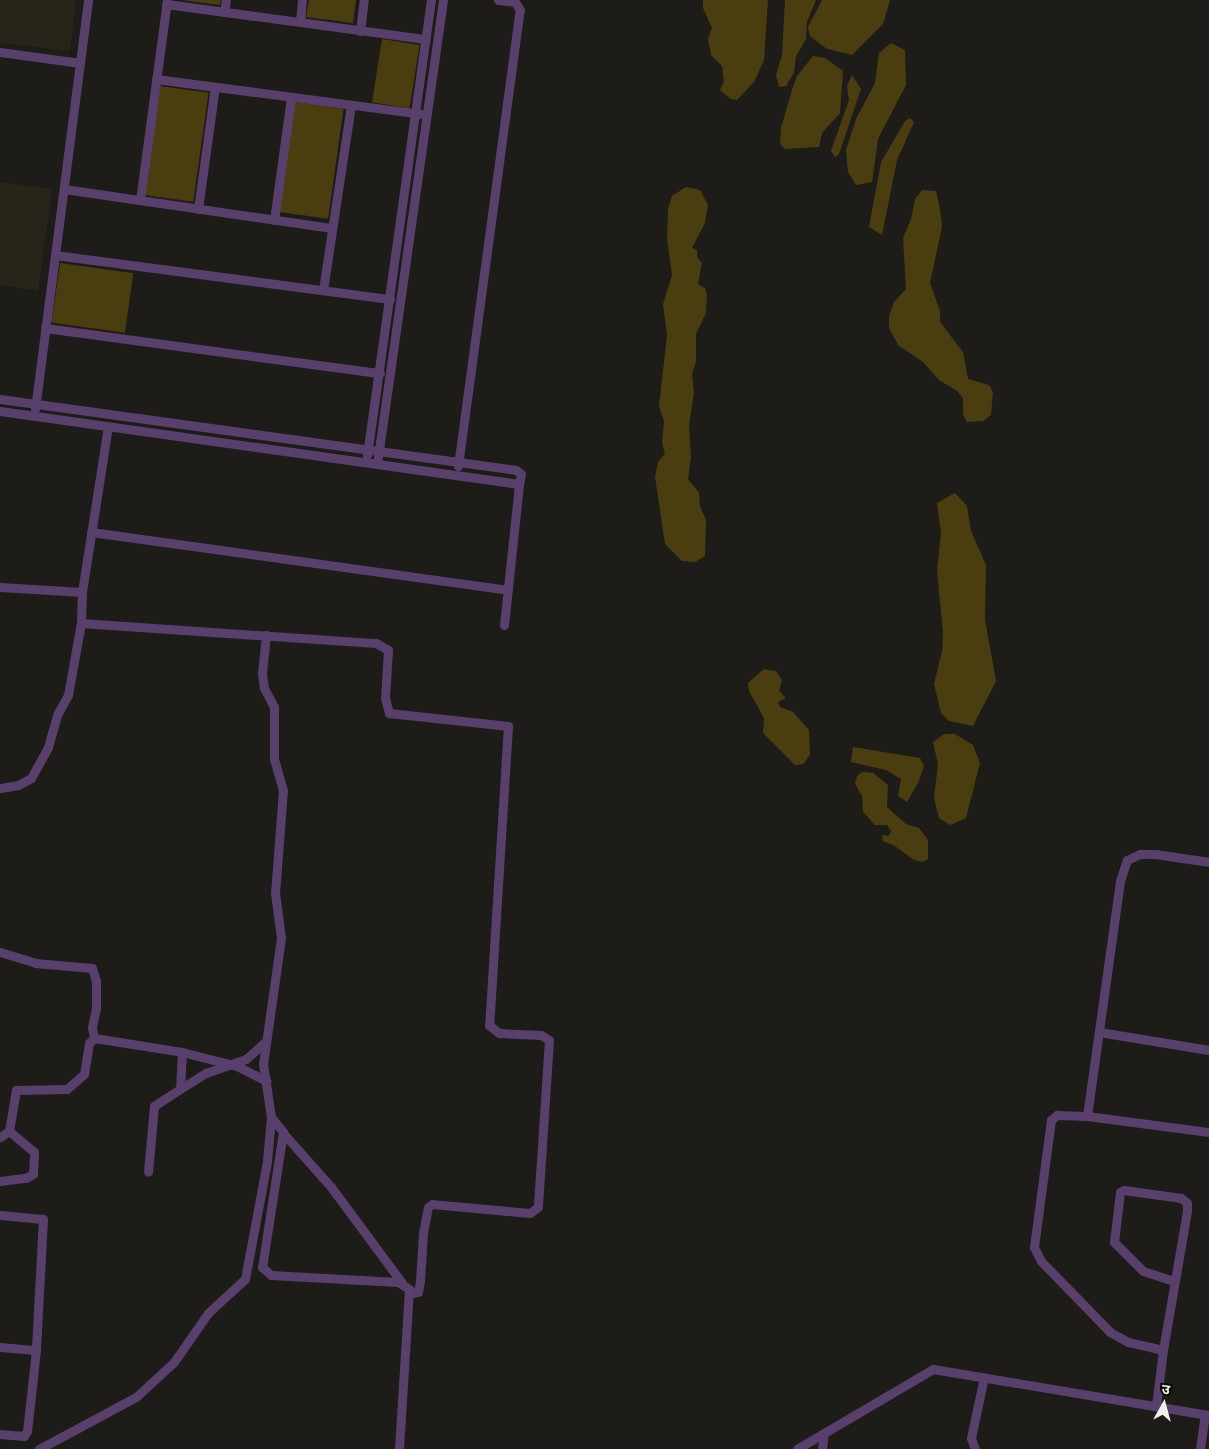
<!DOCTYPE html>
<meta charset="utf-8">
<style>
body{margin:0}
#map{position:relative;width:1209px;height:1449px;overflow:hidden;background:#1e1c18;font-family:"PT Sans Narrow","Noto Sans Devanagari",sans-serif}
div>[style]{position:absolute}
.built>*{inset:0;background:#27241a}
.green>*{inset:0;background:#4a3e10;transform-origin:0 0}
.minor>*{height:9px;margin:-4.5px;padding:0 4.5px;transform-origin:4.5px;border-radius:4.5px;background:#593f6c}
span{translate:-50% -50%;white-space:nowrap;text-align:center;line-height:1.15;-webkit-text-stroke:5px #070706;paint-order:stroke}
.north{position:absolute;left:1139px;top:1379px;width:50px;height:50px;-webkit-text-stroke:4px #070706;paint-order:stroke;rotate:7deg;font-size:14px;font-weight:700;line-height:20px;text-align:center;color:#efeeeb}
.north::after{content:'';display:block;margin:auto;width:18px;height:22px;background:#efeeeb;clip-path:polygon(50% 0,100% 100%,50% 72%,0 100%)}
</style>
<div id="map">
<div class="built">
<i style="clip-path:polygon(0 0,76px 0,70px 51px,0 43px)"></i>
<i style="clip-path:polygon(0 182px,52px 189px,38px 291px,0 285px)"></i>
</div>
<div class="green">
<i style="clip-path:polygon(182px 0,221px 0,220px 5px)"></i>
<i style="clip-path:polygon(309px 0,356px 0,353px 23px,306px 17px)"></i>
<i style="clip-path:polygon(703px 0,768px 0,764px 60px,754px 82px,737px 100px,731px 99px,720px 90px,724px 82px,722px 66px,711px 55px,708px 39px,712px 28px,703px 8px)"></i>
<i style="clip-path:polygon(785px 0,816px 0,807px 22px,806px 39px,796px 56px,794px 73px,786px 86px,779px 87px,776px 75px,782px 55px)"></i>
<i style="clip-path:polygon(822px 0,890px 0,883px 24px,852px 55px,827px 49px,810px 36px,808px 27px)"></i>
<i style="left:382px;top:39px;width:38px;height:64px;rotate:9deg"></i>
<i style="clip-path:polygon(891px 43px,905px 50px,906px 85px,878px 139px,872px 182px,856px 185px,848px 172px,846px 150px,856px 119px,875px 83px,879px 53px)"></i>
<i style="clip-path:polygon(813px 56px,825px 58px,843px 71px,840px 113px,822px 133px,819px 147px,784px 149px,780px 143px,781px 128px,792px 90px,797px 76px)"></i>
<i style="clip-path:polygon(852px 75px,861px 89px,839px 154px,835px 157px,831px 151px,849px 100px,847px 86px)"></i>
<i style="left:160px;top:86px;width:49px;height:110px;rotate:8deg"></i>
<i style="left:295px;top:102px;width:49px;height:111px;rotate:8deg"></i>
<i style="clip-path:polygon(910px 118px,914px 122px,897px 160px,882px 235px,869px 227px,881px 162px,905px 121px)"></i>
<i style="clip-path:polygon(686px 187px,700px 190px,708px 205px,705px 223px,692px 248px,697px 250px,697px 257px,702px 263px,698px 284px,705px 288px,707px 295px,706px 313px,696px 334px,696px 361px,692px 374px,694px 393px,689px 425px,691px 457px,688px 479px,699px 493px,700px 506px,706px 520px,705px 556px,695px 562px,682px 561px,665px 544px,655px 477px,658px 462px,665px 454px,662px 443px,664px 421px,659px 406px,667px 335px,663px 304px,672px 275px,667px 239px,668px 209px,672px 196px)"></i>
<i style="clip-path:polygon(922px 190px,936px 191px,940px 209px,942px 227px,930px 283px,940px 311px,940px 322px,963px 352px,968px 379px,989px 385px,993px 392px,991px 415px,983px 421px,967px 422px,963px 414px,963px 398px,957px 391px,939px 380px,923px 362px,898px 345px,889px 328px,889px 316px,894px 302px,906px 289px,903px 238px,911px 219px,915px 199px)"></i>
<i style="left:60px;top:263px;width:74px;height:60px;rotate:8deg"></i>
<i style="clip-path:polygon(955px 493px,967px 506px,971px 531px,986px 565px,985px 620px,996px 681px,973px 726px,949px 721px,941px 713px,934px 684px,942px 651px,943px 633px,937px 571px,941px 533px,937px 503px)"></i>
<i style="clip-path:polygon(764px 669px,776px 671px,782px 680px,779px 691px,786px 698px,778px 702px,780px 707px,793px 712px,809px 730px,810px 755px,803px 764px,795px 765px,763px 733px,764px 718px,749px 691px,748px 683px)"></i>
<i style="clip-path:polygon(944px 734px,955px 734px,973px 745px,980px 763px,966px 818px,950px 825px,939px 818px,934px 798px,938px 764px,933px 742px)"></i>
<i style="clip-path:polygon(853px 747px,920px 758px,924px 766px,919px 781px,907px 802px,898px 796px,901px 779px,886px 770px,851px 762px)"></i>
<i style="clip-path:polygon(862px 772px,873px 773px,888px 785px,887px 807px,906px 824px,919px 828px,928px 840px,928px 859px,922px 862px,914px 860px,895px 846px,883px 841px,882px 835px,889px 836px,891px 831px,887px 825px,875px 825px,863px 812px,862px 796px,855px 784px,857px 776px)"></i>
</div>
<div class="minor">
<i style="left:166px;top:4px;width:262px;rotate:7.7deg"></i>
<i style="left:224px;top:12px;width:12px;rotate:-81deg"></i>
<i style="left:300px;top:22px;width:22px;rotate:-85deg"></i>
<i style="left:360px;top:31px;width:31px;rotate:-83deg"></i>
<i style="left:0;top:52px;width:81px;rotate:7.8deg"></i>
<i style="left:156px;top:79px;width:267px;rotate:7.5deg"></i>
<i style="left:64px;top:189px;width:271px;rotate:8.3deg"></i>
<i style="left:140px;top:200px;width:202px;rotate:-82.3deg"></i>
<i style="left:198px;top:209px;width:123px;rotate:-82.1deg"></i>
<i style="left:274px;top:220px;width:124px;rotate:-82.1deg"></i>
<i style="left:55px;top:255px;width:338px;rotate:7.5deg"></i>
<i style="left:323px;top:290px;width:187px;rotate:-81.4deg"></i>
<i style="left:45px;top:328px;width:338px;rotate:7.7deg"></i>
<i style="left:0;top:399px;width:521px;rotate:7.83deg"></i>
<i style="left:516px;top:470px;width:6px;rotate:39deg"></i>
<i style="left:521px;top:474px;width:10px;rotate:101deg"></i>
<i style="left:519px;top:484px;width:524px;rotate:-171.99deg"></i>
<i style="left:35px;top:409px;width:412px;rotate:-82.6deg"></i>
<i style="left:108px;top:426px;width:168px;rotate:98.9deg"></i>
<i style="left:82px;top:592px;width:31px;rotate:92deg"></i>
<i style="left:81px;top:623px;width:296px;rotate:3.9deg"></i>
<i style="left:376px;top:643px;width:14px;rotate:30deg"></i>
<i style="left:388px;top:650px;width:48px;rotate:93.6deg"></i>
<i style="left:385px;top:698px;width:16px;rotate:75deg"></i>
<i style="left:389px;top:713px;width:120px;rotate:6.2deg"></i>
<i style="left:508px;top:726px;width:300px;rotate:93.6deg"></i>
<i style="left:489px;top:1025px;width:13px;rotate:39deg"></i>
<i style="left:499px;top:1033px;width:42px;rotate:2.7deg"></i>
<i style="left:541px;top:1035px;width:9px;rotate:32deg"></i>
<i style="left:549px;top:1040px;width:167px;rotate:93.8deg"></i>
<i style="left:538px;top:1207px;width:10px;rotate:143deg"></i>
<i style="left:530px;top:1213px;width:98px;rotate:-174.8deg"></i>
<i style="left:432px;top:1204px;width:5px;rotate:143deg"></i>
<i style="left:428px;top:1207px;width:26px;rotate:101deg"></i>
<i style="left:423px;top:1233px;width:48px;rotate:93.6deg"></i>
<i style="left:420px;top:1281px;width:11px;rotate:100deg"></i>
<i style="left:418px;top:1292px;width:8px;rotate:166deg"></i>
<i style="left:367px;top:455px;width:459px;rotate:-82deg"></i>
<i style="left:377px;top:464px;width:469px;rotate:-81.9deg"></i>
<i style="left:458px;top:466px;width:460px;rotate:-82.3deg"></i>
<i style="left:520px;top:10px;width:9px;rotate:-122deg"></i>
<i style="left:515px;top:2px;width:17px;rotate:-173deg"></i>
<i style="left:91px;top:532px;width:421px;rotate:7.9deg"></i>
<i style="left:0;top:587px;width:82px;rotate:3.5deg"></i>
<i style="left:504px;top:625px;width:142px;rotate:-83.9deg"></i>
<i style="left:266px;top:635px;width:39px;rotate:96deg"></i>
<i style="left:262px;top:674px;width:14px;rotate:82deg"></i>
<i style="left:264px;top:688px;width:21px;rotate:62deg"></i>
<i style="left:274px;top:707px;width:52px;rotate:90deg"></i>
<i style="left:274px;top:759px;width:32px;rotate:74deg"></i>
<i style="left:283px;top:790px;width:103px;rotate:94.4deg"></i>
<i style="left:275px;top:893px;width:45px;rotate:82.4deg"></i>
<i style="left:281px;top:938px;width:127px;rotate:98.1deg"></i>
<i style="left:263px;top:1064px;width:54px;rotate:81.4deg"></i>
<i style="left:271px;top:1117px;width:19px;rotate:51deg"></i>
<i style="left:283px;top:1132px;width:137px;rotate:98.8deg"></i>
<i style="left:262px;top:1267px;width:12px;rotate:42deg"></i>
<i style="left:271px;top:1275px;width:127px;rotate:3.2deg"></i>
<i style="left:398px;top:1282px;width:13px;rotate:32deg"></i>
<i style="left:409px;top:1289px;width:160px;rotate:93.6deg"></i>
<i style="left:0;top:788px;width:18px;rotate:-9deg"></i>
<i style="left:18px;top:785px;width:15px;rotate:-28deg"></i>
<i style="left:31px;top:778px;width:35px;rotate:-61deg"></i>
<i style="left:48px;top:747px;width:35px;rotate:-74deg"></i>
<i style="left:58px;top:713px;width:21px;rotate:-61deg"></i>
<i style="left:68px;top:695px;width:73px;rotate:-79.8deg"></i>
<i style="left:0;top:952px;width:37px;rotate:17deg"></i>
<i style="left:35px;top:963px;width:57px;rotate:5deg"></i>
<i style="left:92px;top:968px;width:14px;rotate:73deg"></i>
<i style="left:96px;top:981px;width:27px;rotate:90deg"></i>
<i style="left:96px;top:1008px;width:19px;rotate:102deg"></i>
<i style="left:92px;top:1027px;width:11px;rotate:80deg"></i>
<i style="left:94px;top:1038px;width:7px;rotate:135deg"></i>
<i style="left:89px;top:1043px;width:31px;rotate:99deg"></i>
<i style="left:84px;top:1074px;width:23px;rotate:139deg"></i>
<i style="left:67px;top:1089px;width:51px;rotate:178.9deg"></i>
<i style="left:16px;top:1090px;width:42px;rotate:99.7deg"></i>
<i style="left:9px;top:1131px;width:11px;rotate:146deg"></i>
<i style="left:1099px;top:1032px;width:111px;rotate:9.3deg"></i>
<i style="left:94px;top:1038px;width:89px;rotate:9deg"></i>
<i style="left:182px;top:1052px;width:37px;rotate:93deg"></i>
<i style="left:180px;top:1089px;width:31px;rotate:147deg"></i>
<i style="left:154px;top:1106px;width:66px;rotate:95.2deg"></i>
<i style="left:182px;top:1052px;width:57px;rotate:14.3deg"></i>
<i style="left:237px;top:1066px;width:33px;rotate:27deg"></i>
<i style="left:180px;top:1089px;width:31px;rotate:-32deg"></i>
<i style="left:206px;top:1073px;width:42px;rotate:-19.3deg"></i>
<i style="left:246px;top:1059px;width:24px;rotate:-42deg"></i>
<i style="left:1087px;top:1116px;width:123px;rotate:7.5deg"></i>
<i style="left:283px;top:1133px;width:72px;rotate:48.4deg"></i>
<i style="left:331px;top:1187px;width:119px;rotate:53.5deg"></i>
<i style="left:0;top:1181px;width:26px;rotate:-7deg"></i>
<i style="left:26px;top:1178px;width:8px;rotate:-30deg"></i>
<i style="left:33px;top:1174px;width:22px;rotate:-87deg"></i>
<i style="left:34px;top:1152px;width:33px;rotate:-140deg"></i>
<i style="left:0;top:1215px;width:43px;rotate:5.3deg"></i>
<i style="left:43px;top:1219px;width:131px;rotate:93.1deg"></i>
<i style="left:36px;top:1350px;width:81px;rotate:96.3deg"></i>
<i style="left:27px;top:1431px;width:6px;rotate:121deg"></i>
<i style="left:24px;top:1436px;width:24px;rotate:-175deg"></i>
<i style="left:0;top:1347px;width:36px;rotate:5deg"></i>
<i style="left:1163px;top:1350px;width:141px;rotate:-80.2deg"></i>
<i style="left:1187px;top:1211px;width:8px;rotate:-90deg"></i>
<i style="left:1187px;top:1203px;width:8px;rotate:-140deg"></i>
<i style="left:1181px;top:1198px;width:58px;rotate:-172deg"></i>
<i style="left:1124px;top:1190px;width:4px;rotate:153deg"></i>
<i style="left:1120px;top:1192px;width:50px;rotate:96.8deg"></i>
<i style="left:1114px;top:1242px;width:41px;rotate:45deg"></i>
<i style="left:1143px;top:1271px;width:33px;rotate:18deg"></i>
<i style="left:1156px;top:1406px;width:56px;rotate:-82.9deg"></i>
<i style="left:1163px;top:1350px;width:36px;rotate:-167deg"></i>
<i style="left:1128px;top:1342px;width:21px;rotate:-151deg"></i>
<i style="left:1110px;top:1332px;width:99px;rotate:-134.2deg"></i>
<i style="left:1041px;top:1261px;width:16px;rotate:-117deg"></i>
<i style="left:1034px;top:1247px;width:128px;rotate:-82.4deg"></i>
<i style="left:1051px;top:1120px;width:8px;rotate:-40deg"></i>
<i style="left:1057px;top:1115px;width:30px;rotate:2deg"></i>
<i style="left:1087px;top:1116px;width:237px;rotate:-82deg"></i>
<i style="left:1120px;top:881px;width:22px;rotate:-72deg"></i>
<i style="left:1127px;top:860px;width:14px;rotate:-25deg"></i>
<i style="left:1140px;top:854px;width:15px"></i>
<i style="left:1155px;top:854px;width:55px;rotate:8.4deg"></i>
<i style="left:39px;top:1449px;width:110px;rotate:-28.2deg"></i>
<i style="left:136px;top:1397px;width:52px;rotate:-42.6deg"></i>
<i style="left:174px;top:1362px;width:60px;rotate:-55.2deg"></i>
<i style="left:208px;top:1313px;width:50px;rotate:-42.6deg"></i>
<i style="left:245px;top:1279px;width:120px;rotate:-79.4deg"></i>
<i style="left:267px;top:1161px;width:44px;rotate:-84.8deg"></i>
<i style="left:797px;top:1449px;width:158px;rotate:-30.5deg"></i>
<i style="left:933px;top:1369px;width:280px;rotate:9.5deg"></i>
<i style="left:822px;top:1449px;width:16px;rotate:-83deg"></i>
<i style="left:975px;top:1449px;width:12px;rotate:-110deg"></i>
<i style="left:971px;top:1438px;width:62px;rotate:-78deg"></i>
<i style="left:1200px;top:1449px;width:35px;rotate:-82deg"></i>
</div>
<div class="north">उ</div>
</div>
